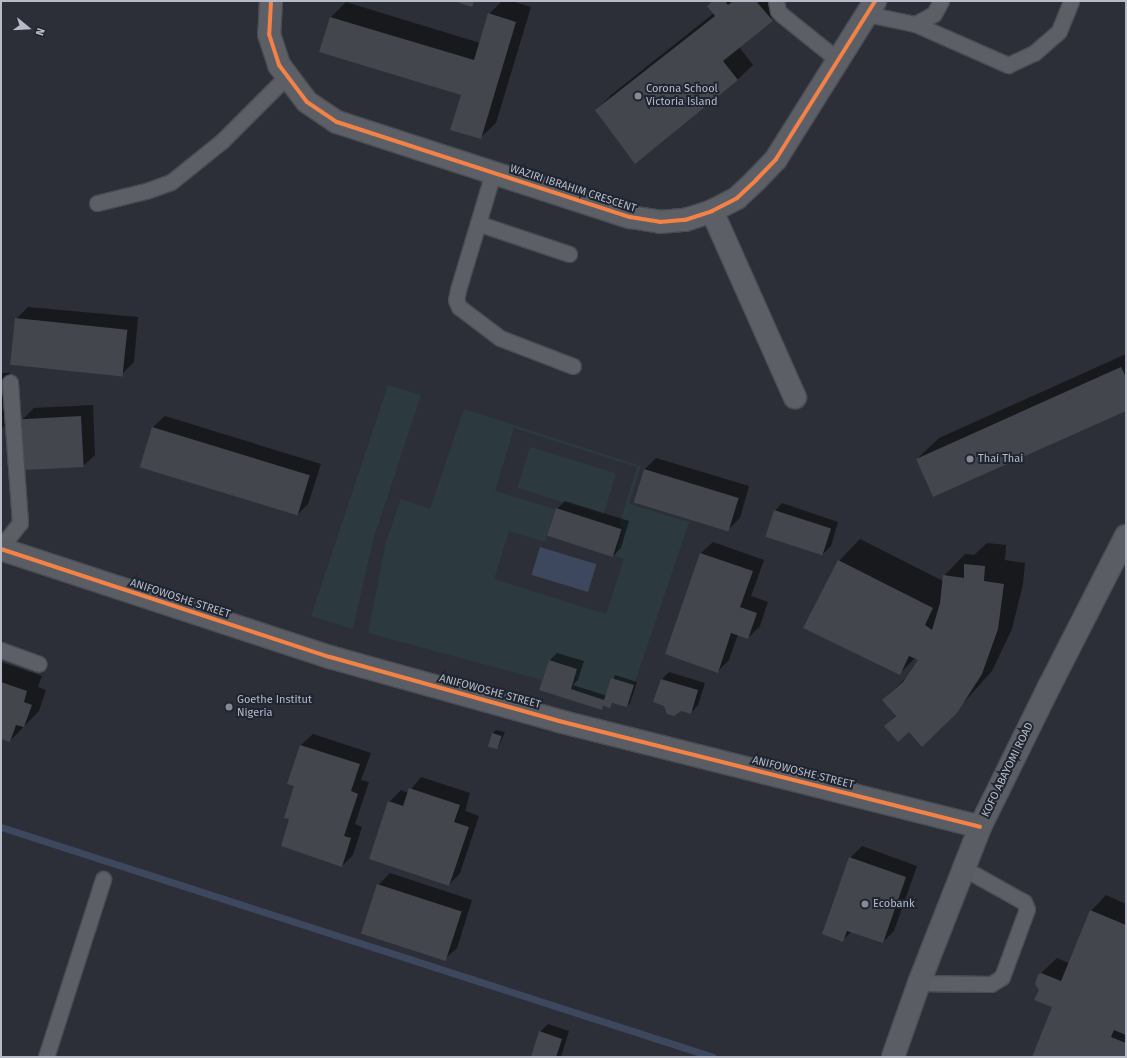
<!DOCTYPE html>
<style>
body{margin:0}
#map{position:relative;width:1127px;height:1058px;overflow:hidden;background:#2c2f37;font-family:"Fira Sans",sans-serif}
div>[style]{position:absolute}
.green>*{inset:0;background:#2c3a40;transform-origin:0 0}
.water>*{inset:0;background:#3d485f;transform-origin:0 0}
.shadow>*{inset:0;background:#0007}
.stream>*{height:7px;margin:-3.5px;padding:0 3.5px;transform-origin:3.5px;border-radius:3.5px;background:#3d485f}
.building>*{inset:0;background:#43464c;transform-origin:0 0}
.roads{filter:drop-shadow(1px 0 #4a4c52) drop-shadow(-1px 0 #4a4c52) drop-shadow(0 1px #4a4c52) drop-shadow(0 -1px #4a4c52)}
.lane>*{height:15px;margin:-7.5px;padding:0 7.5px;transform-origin:7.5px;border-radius:7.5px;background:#5c5f66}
.street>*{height:22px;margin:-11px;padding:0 11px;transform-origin:11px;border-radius:11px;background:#5c5f66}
.secondary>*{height:22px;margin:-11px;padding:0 11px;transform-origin:11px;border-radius:11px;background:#5a5d64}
.cycleway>*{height:4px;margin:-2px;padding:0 2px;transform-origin:2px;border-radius:2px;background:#f48246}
.dots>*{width:11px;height:11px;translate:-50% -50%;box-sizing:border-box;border:2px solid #202532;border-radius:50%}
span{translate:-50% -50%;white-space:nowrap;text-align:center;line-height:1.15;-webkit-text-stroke:4px #202532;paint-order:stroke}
.poi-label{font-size:11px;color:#b7bbc8}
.left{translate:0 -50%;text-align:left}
.street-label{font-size:11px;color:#b7bbc8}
.frame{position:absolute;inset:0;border:2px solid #b7bbc8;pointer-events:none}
.north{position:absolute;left:8px;top:8px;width:40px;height:40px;-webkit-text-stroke:3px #202532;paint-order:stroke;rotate:108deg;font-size:11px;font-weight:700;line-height:16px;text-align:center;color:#b7bbc8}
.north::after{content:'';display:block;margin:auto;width:14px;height:18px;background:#b7bbc8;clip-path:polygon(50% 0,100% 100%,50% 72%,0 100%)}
</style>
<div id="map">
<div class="green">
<i style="clip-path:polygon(388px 385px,421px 395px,373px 540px,353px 629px,311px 616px)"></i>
<i style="clip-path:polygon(evenodd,464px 409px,641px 466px,629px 504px,689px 522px,634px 685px,604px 700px,570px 689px,577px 669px,549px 660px,542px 680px,368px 633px,386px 542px,401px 499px,430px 509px,464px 409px,514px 428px,637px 467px,619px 526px,624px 527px,615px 556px,624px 559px,606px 614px,494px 579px,509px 531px,545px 542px,555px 509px,495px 491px,514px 428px)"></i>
<i style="left:530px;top:447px;width:90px;height:43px;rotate:17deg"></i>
</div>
<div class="water">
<i style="left:540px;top:547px;width:59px;height:29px;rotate:17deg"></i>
</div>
<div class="shadow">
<i style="clip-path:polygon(502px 1px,512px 1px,531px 7px,496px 123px,480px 138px,462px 94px,321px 51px,331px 17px,346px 2px,480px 43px,489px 14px)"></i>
<i style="clip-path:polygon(713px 1px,777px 1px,783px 8px,739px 47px,753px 65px,737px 80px,596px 110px,611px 95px,714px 13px)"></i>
<i style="clip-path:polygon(28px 307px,138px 317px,134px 362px,122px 374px,16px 319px)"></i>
<i style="clip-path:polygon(1126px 354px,1126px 409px,917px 459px,939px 438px)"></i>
<i style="clip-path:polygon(1px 373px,10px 373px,8px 422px,1px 429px)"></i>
<i style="clip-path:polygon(93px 405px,95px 455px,83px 466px,22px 420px,34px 408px)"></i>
<i style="clip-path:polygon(165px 416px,321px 464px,308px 504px,297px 515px,141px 467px,153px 427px)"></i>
<i style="clip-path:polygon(656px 458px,749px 486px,740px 518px,728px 530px,635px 501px,645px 469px)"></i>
<i style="clip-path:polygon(565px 501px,629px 521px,621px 548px,613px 556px,557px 509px)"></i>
<i style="clip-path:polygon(782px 503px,838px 522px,831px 546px,823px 554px,775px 511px)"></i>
<i style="clip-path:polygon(860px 539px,943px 581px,944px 576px,965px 554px,974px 555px,987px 543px,1006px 545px,1005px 560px,1025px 563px,1023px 584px,1012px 629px,992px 671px,939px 730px,909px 731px,885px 726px,896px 715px,883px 700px,909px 675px,919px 660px,915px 658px,899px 674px,839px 561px)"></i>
<i style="clip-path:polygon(713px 542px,764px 560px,751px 596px,768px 602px,760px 626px,748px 638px,738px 634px,729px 660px,717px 672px,701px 553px)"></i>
<i style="clip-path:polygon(557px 653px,584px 661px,578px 680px,573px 685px,607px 696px,615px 675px,637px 682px,630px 703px,627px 706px,614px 703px,601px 708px,559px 695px,550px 660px)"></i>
<i style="clip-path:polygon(1px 662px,42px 676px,38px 687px,46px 690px,39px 711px,10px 741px,1px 738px)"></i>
<i style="clip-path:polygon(669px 672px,705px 683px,698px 705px,691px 713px,655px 702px,662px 679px)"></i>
<i style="clip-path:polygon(496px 730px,505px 732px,498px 748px,493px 733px)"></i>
<i style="clip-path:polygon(313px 734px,371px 753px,361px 780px,369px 782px,355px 824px,362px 827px,353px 855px,342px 866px,291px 819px,296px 786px,288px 783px,301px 745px)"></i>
<i style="clip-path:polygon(421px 777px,470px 793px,465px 811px,479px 816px,460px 873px,449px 885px,389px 802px,401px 790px,408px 793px)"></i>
<i style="clip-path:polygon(862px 846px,917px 866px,894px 931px,883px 942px,852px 931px,843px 940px,850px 858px)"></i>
<i style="clip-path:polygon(390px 873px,472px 900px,457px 948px,445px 959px,378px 885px)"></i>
<i style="clip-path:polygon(1106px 895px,1126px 904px,1126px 1057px,1033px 1057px,1053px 1007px,1040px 990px,1039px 975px,1057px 958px,1069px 963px,1091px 911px)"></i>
<i style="clip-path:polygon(548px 1024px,569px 1031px,561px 1057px,532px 1057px,540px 1032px)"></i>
</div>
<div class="stream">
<i style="left:1px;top:827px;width:748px;rotate:17.9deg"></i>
</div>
<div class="building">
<i style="clip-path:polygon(454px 1px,474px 1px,472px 7px)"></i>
<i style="clip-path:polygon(713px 1px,725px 1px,728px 5px,733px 1px,756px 1px,773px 21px,723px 61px,738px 80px,635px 164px,595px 110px,715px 16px,707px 6px)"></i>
<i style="clip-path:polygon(488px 13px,516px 22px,481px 139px,450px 130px,461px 95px,319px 52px,330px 17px,474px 60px)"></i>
<i style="left:15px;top:318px;width:113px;height:47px;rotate:6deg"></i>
<i style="clip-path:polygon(1121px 367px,1126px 377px,1126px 411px,933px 497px,916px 459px)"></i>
<i style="left:81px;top:416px;width:51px;height:60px;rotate:87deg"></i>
<i style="left:152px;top:427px;width:165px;height:42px;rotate:17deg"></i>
<i style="left:644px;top:469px;width:99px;height:35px;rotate:17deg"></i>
<i style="left:556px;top:508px;width:69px;height:29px;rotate:18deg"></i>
<i style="left:774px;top:510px;width:60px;height:28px;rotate:18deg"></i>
<i style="clip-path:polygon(700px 553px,753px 571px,740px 607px,757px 613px,748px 639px,731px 633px,718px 673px,665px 654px)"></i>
<i style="clip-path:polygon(838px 560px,933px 608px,925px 625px,932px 630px,940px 603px,943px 575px,964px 578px,964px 564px,985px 566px,984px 581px,1004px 584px,998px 629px,982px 674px,957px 713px,922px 747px,909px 732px,898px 742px,884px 726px,896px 716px,882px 700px,903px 682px,918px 660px,909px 656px,900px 675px,803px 628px)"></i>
<i style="clip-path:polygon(549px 660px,577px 669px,571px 689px,604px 700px,611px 678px,634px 685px,627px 707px,612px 703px,610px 708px,603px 706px,602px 710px,539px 690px)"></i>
<i style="clip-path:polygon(661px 679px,698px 690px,691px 714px,681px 711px,674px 716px,667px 714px,664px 706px,653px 702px)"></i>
<i style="clip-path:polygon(1px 682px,27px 691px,24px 702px,32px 705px,24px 727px,16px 725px,10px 742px,1px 739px)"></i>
<i style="left:492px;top:733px;width:10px;height:14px;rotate:17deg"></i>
<i style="clip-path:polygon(300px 745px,360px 764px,351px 791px,358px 794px,344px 836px,351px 838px,342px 867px,281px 846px,289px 819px,284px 818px,294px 786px,287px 784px)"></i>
<i style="clip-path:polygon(409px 788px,460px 805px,454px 822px,469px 827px,449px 886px,369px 859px,388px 801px,403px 806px)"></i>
<i style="clip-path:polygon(849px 857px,906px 877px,883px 943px,847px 931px,843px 942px,822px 934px)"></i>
<i style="left:377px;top:884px;width:89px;height:52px;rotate:18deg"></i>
<i style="clip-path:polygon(1090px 910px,1126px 925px,1126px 1035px,1114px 1030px,1111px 1037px,1126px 1043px,1126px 1057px,1032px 1057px,1052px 1007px,1034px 1000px,1039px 990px,1035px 984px,1038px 975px,1041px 973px,1061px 981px)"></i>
<i style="clip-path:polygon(539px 1031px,562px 1039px,556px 1057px,531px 1057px)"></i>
</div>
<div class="roads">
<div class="lane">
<i style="left:776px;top:1px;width:10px;rotate:79deg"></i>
<i style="left:778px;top:11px;width:6px;rotate:45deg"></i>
<i style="left:782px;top:15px;width:72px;rotate:38.8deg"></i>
<i style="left:867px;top:14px;width:49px;rotate:11.8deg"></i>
<i style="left:915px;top:24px;width:21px;rotate:-28deg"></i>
<i style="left:934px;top:14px;width:15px;rotate:-62deg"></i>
<i style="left:915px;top:24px;width:102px;rotate:23.8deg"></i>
<i style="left:1008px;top:65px;width:29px;rotate:-25deg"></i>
<i style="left:1034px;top:53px;width:33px;rotate:-41deg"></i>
<i style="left:1059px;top:31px;width:32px;rotate:-68deg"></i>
<i style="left:493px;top:173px;width:122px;rotate:106.7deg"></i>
<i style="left:458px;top:290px;width:10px;rotate:101deg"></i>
<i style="left:456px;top:300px;width:8px;rotate:67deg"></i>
<i style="left:459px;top:307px;width:51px;rotate:37.1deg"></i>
<i style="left:500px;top:338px;width:78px;rotate:21deg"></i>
<i style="left:97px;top:203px;width:54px;rotate:-14deg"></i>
<i style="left:149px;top:190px;width:23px;rotate:-20deg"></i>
<i style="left:171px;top:182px;width:65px;rotate:-38.8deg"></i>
<i style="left:222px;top:141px;width:92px;rotate:-45deg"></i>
<i style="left:480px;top:224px;width:94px;rotate:18.6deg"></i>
<i style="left:1px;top:547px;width:31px;rotate:-52deg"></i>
<i style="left:20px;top:523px;width:141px;rotate:-94.1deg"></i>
<i style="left:1px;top:650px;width:40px;rotate:20.2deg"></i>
<i style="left:919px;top:983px;width:72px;rotate:0.8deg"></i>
<i style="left:991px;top:984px;width:13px;rotate:-32deg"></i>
<i style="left:1002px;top:977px;width:72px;rotate:-69.8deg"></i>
<i style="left:1027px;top:909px;width:8px;rotate:-113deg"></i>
<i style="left:1024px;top:902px;width:68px;rotate:-150.8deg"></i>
<i style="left:46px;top:1057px;width:187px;rotate:-72.2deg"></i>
</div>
<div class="street">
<i style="left:271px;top:1px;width:33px;rotate:93deg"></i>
<i style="left:269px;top:34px;width:33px;rotate:72deg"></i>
<i style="left:279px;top:65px;width:46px;rotate:52.9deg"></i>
<i style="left:307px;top:102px;width:36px;rotate:34deg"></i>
<i style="left:337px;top:122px;width:308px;rotate:18deg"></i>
<i style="left:630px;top:217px;width:30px;rotate:9deg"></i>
<i style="left:660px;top:222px;width:25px;rotate:-5deg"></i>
<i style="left:685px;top:220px;width:28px;rotate:-18deg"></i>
<i style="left:712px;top:211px;width:28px;rotate:-27deg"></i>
<i style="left:737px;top:198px;width:26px;rotate:-43deg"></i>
<i style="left:756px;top:180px;width:29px;rotate:-46deg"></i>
<i style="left:776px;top:159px;width:186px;rotate:-57.9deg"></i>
<i style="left:712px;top:211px;width:204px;rotate:66deg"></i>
</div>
<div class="secondary">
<i style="left:1px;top:549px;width:346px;rotate:18.2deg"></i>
<i style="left:330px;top:657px;width:238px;rotate:15.6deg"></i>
<i style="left:559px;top:721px;width:434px;rotate:14.1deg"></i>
<i style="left:893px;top:1057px;width:78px;rotate:-70.6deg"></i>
<i style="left:919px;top:983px;width:168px;rotate:-68.6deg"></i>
<i style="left:980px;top:827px;width:158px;rotate:-63.8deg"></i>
<i style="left:1050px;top:685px;width:167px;rotate:-63deg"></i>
</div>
</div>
<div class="cycleway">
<i style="left:271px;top:1px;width:33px;rotate:93deg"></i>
<i style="left:269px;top:34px;width:33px;rotate:72deg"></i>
<i style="left:279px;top:65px;width:46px;rotate:52.9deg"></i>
<i style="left:307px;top:102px;width:36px;rotate:34deg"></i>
<i style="left:337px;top:122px;width:308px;rotate:18deg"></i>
<i style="left:630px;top:217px;width:30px;rotate:9deg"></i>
<i style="left:660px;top:222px;width:25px;rotate:-5deg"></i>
<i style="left:685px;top:220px;width:28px;rotate:-18deg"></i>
<i style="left:712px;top:211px;width:28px;rotate:-27deg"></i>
<i style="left:737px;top:198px;width:26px;rotate:-43deg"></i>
<i style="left:756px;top:180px;width:29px;rotate:-46deg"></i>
<i style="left:776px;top:159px;width:186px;rotate:-57.9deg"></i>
<i style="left:1px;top:549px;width:346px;rotate:18.2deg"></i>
<i style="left:330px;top:657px;width:238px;rotate:15.6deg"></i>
<i style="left:559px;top:721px;width:434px;rotate:14.1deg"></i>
</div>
<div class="dots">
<i style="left:638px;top:96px;background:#868a95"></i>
<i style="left:970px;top:459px;background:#868a95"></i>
<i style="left:229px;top:707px;background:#868a95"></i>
<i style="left:865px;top:904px;background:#868a95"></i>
</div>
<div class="poi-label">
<span class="left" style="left:646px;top:96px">Corona School<br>Victoria Island</span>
<span class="left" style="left:978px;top:459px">Thai Thai</span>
<span class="left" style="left:237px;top:707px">Goethe Institut<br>Nigeria</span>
<span class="left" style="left:873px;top:904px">Ecobank</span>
</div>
<div class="street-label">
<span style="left:573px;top:189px;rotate:18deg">WAZIRI IBRAHIM CRESCENT</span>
<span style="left:180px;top:599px;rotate:18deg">ANIFOWOSHE STREET</span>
<span style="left:490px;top:692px;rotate:15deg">ANIFOWOSHE STREET</span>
<span style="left:1008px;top:770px;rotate:-64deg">KOFO ABAYOMI ROAD</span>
<span style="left:803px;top:773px;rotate:14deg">ANIFOWOSHE STREET</span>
</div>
<div class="frame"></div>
<div class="north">N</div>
</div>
